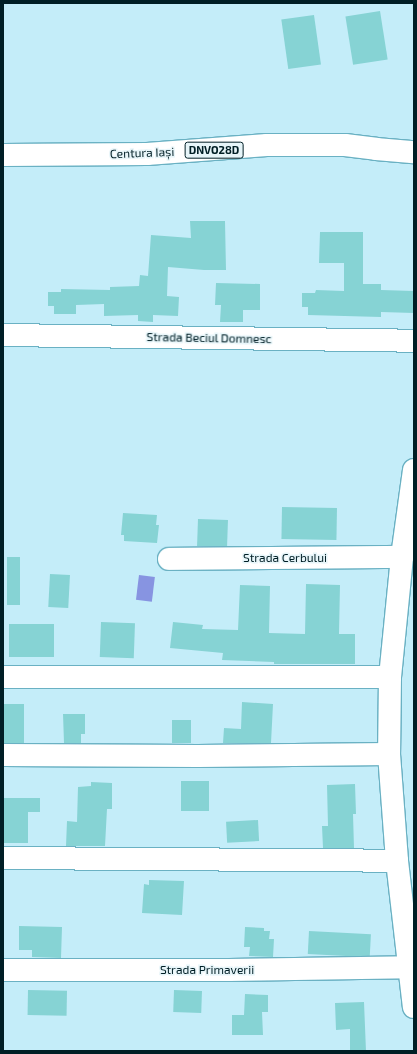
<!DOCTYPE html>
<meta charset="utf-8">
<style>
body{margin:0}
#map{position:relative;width:417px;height:1054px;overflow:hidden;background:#c4edf9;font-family:"Exo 2",sans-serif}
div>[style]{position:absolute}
.water>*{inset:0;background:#8794e1;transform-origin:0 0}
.building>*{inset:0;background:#86d3d4;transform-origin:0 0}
.roads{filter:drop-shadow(1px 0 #6ab1c3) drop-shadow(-1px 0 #6ab1c3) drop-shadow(0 1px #6ab1c3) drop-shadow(0 -1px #6ab1c3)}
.minor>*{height:22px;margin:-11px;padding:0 11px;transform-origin:11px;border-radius:11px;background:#fff}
.major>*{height:22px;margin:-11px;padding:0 11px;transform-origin:11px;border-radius:11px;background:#fff}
span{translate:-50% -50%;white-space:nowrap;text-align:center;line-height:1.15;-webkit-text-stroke:3px #e7f5f9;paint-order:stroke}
.shield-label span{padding:1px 3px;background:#e7f5f9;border:1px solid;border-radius:3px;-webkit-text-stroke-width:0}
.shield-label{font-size:11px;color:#001e25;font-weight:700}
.street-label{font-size:12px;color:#001e25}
.frame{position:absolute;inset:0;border:4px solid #001e25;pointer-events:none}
</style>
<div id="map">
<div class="water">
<i style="left:139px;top:575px;width:16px;height:25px;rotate:7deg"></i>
</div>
<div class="building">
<i style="left:380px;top:11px;width:49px;height:35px;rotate:81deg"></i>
<i style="left:314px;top:15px;width:50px;height:33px;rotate:82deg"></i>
<i style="clip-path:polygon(190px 221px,225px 221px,226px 270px,204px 270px,168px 267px,167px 296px,179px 297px,178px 316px,153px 315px,153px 322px,138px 321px,138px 315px,104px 316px,104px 304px,76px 305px,76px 314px,54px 314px,54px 306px,48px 306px,48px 292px,61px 292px,61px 289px,110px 290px,110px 287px,139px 286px,140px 275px,148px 276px,151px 235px,191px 238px)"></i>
<i style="clip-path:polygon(320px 232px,363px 232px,363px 284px,381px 284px,381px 290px,414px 291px,414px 313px,381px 312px,381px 317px,308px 315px,308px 307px,302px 307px,302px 293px,315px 293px,316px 290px,344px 291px,344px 263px,319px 263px)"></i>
<i style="clip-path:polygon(216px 283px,260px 284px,260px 310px,243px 310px,243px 322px,220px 322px,221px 305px,215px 305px)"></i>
<i style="left:282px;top:507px;width:55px;height:32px;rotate:1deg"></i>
<i style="clip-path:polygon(123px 513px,157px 515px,156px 525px,159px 525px,157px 543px,124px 541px,124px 535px,121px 535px)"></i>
<i style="left:198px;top:519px;width:30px;height:27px;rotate:2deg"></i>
<i style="left:7px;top:557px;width:13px;height:48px"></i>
<i style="left:50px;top:574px;width:20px;height:33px;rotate:3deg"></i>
<i style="clip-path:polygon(306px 584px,340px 585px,339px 634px,355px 634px,355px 664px,274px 664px,274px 662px,222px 660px,223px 653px,170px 648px,173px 622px,203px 625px,202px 629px,238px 630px,240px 585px,270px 586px,269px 633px,305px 634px)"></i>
<i style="left:101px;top:622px;width:34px;height:35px;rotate:2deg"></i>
<i style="left:9px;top:624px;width:45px;height:33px"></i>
<i style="clip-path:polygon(242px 702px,273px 704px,271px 743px,223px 743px,224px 728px,241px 729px)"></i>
<i style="left:3px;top:704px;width:21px;height:39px"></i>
<i style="clip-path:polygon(63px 714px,85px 714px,85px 734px,81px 734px,81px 743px,64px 743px)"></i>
<i style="left:172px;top:720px;width:19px;height:23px"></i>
<i style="left:181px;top:781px;width:28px;height:30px"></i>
<i style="clip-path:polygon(91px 782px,112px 783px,112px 809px,107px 809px,105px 846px,66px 846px,67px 821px,77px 822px,78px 787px,91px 786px)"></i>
<i style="clip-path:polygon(355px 784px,356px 814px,353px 814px,354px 848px,323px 848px,322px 826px,328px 826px,327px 785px)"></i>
<i style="clip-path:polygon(3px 798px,40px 798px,40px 812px,28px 812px,28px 843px,3px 843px)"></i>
<i style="left:258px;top:820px;width:21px;height:32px;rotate:87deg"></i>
<i style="clip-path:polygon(149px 880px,184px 881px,182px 915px,142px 913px,144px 884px,149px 885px)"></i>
<i style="clip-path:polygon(19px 926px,62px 927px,61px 958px,32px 957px,32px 950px,19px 950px)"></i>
<i style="clip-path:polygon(245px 927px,264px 928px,264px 931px,270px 931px,269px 939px,274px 939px,273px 957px,249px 956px,250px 947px,244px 947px)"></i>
<i style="left:309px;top:931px;width:62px;height:23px;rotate:3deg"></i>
<i style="left:28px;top:990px;width:39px;height:25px;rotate:1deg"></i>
<i style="left:174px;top:990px;width:28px;height:22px;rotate:2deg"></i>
<i style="clip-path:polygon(245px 994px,268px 995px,268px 1012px,262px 1012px,263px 1035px,232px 1035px,232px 1015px,244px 1015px)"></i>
<i style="clip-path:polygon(364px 1002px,366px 1051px,350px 1051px,350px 1029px,336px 1030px,335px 1003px)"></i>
</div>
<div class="roads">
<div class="minor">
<i style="left:3px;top:335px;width:411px;rotate:0.8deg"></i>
<i style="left:169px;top:559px;width:233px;rotate:-0.5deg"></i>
<i style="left:3px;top:677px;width:387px"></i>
<i style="left:3px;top:755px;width:195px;rotate:0.3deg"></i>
<i style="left:198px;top:756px;width:191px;rotate:-0.6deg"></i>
<i style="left:3px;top:858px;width:394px;rotate:0.4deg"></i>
<i style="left:3px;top:970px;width:226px"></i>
<i style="left:229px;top:970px;width:181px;rotate:-0.9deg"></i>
</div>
<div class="major">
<i style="left:3px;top:155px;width:144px;rotate:-0.4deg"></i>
<i style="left:147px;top:154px;width:120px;rotate:-4.3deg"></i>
<i style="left:267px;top:145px;width:78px"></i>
<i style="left:345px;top:145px;width:31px;rotate:7deg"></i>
<i style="left:376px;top:149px;width:38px;rotate:5deg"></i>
<i style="left:414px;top:470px;width:88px;rotate:97.9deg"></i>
<i style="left:402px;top:557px;width:121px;rotate:95.7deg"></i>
<i style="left:390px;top:677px;width:77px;rotate:90.7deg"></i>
<i style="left:389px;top:754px;width:107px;rotate:85.7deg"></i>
<i style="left:397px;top:861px;width:147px;rotate:83.4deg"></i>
</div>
</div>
<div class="shield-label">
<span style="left:214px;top:150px">DNVO28D</span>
</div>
<div class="street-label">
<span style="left:142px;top:153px;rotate:-2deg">Centura Iași</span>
<span style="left:209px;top:338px;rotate:1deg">Strada Beciul Domnesc</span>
<span style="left:285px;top:558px">Strada Cerbului</span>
<span style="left:207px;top:970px">Strada Primaverii</span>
</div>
<div class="frame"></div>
</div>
